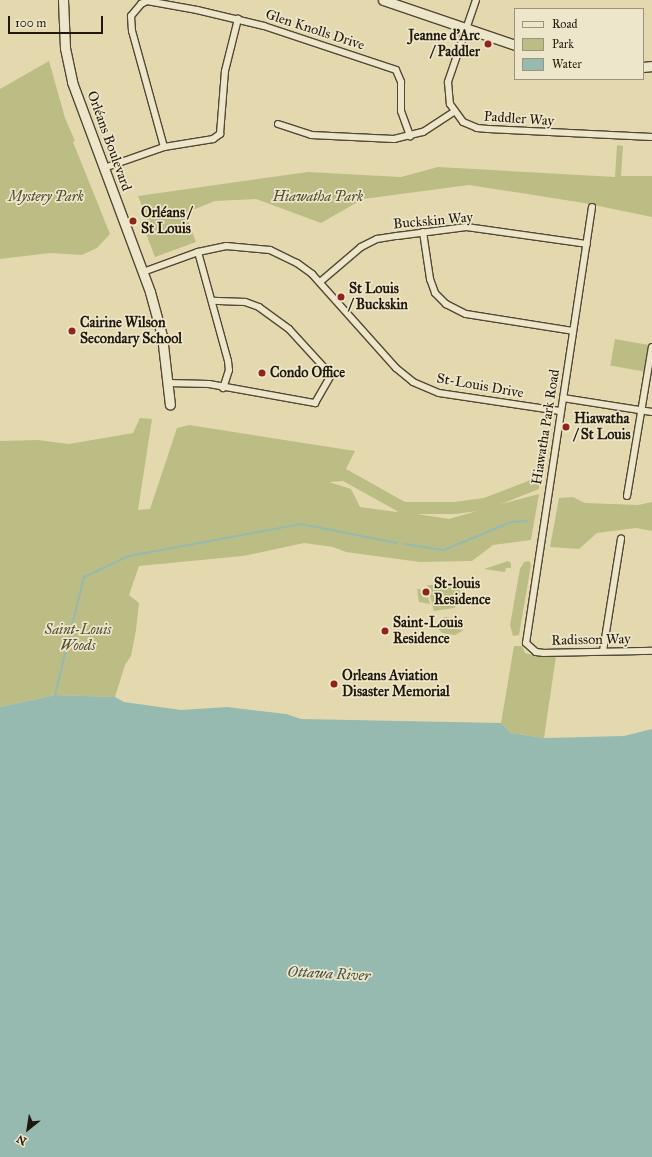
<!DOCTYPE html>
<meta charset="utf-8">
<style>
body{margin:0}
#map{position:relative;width:652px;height:1157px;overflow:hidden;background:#e4d9ae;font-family:"IM FELL Great Primer",serif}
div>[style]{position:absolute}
.green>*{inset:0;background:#bbbd85;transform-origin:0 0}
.water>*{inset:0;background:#96b9b0}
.stream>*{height:2px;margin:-1px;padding:0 1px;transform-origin:1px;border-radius:1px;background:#96b9b0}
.roads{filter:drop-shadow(1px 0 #524834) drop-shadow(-1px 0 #524834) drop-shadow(0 1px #524834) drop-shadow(0 -1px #524834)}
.street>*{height:6px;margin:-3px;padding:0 3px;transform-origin:3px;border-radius:3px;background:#ede6ca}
.secondary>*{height:9px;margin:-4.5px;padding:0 4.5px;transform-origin:4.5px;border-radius:4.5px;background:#ede6ca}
.dots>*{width:11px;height:11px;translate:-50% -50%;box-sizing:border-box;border:2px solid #ede6ca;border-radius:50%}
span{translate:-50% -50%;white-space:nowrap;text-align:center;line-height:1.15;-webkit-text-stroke:3.5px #ede6ca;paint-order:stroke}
.street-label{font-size:14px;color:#21180c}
.poi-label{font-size:14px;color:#21180c;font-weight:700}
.right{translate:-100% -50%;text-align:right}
.left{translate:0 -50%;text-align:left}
.park-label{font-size:14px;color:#4f4a30;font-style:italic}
.water-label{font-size:15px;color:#4a5045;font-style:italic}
.legend{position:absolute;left:514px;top:8px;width:130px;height:72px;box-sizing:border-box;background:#ede6ca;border:1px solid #9b947e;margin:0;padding:5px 7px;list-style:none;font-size:12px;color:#21180c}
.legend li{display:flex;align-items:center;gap:8px;height:20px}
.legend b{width:20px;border:1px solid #9b947e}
.north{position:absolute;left:8px;top:1109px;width:40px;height:40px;-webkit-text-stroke:3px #ede6ca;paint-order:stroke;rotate:210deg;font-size:11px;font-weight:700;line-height:16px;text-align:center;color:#21180c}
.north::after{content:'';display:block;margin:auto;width:14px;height:18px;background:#21180c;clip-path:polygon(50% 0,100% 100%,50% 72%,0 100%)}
.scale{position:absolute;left:8px;top:16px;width:95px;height:18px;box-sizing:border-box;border:2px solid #21180c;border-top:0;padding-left:5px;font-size:12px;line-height:14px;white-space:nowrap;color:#21180c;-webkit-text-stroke:3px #ede6ca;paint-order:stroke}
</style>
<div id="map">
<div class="green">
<i style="clip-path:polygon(49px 61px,65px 118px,75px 141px,73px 142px,110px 234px,97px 248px,82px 255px,50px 253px,0 259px,0 89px)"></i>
<i style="clip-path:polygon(617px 145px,623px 146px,621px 176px,652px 176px,652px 217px,584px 203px,469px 185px,363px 199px,321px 223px,256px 199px,215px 201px,185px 213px,196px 242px,155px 257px,145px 231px,149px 224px,138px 196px,308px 172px,401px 177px,438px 167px,615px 177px)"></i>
<i style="left:615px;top:339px;width:34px;height:27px;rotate:10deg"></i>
<i style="clip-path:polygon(evenodd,140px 418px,152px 419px,138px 510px,150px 509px,177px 428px,189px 425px,355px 451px,346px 469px,405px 502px,454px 502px,484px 498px,541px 476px,539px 489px,501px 504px,539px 494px,531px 540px,493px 545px,472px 561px,420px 562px,346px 552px,333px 547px,304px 543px,243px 556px,139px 566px,129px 595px,139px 603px,136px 630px,131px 656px,125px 665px,115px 697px,55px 695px,0 707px,0 441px,38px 440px,69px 444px,133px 433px,140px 418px,343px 481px,397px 511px,397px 512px,360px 507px,351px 489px,329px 482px,343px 481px,140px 418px,477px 511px,449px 519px,417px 514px,455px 514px,477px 511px)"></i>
<i style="clip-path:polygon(573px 497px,585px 503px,638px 505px,652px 502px,652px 531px,636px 528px,597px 533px,579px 549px,550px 547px,559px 498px)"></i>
<i style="clip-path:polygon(508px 561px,511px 563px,511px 568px,506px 568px,505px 572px,484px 569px)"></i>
<i style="clip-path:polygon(529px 561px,531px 565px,519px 635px,513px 636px,510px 625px,520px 569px,524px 562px)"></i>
<i style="clip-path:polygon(427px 585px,457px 585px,461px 593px,457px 605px,454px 608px,434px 611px)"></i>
<i style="clip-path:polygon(417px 589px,426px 590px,430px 604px,419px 602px)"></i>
<i style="clip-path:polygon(445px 617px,458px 619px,465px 626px,437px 622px)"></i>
<i style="clip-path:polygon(436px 626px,464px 630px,455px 635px,442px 633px)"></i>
<i style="clip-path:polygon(514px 646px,522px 646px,525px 653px,534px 655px,556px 656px,544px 738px,511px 733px,501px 723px)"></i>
</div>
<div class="water">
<i style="clip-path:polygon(55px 695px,115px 697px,124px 702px,181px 710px,227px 707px,286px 714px,301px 719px,501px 723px,511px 733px,544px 738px,624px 736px,652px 729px,652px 1157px,0 1157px,0 707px)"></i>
</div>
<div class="stream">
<i style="left:404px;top:544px;width:40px;rotate:8.5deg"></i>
<i style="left:444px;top:550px;width:73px;rotate:-22.7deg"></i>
<i style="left:511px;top:522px;width:16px;rotate:-4deg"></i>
<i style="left:55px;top:695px;width:122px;rotate:-76.2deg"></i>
<i style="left:84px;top:577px;width:50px;rotate:-25deg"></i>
<i style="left:129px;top:556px;width:175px;rotate:-10.5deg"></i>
<i style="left:301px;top:524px;width:98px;rotate:11.2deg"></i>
</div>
<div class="roads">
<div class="street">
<i style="left:476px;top:0;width:87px;rotate:108.9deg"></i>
<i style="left:448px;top:82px;width:22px;rotate:85deg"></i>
<i style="left:450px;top:104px;width:22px;rotate:54deg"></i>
<i style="left:463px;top:122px;width:15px;rotate:23deg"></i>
<i style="left:477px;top:128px;width:11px;rotate:5deg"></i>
<i style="left:488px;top:129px;width:164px;rotate:2.8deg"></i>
<i style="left:278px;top:124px;width:35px;rotate:18deg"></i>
<i style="left:311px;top:135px;width:83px;rotate:2.8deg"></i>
<i style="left:394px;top:139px;width:30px;rotate:-14deg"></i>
<i style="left:423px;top:132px;width:37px;rotate:-33deg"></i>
<i style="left:164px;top:147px;width:120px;rotate:-105.4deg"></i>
<i style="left:132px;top:31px;width:15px;rotate:-94deg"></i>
<i style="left:131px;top:16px;width:16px;rotate:-50deg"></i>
<i style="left:141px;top:4px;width:7px;rotate:-27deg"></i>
<i style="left:147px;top:1px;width:51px;rotate:10.2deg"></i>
<i style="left:197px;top:10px;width:69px;rotate:13.4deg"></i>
<i style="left:264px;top:26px;width:139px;rotate:18.4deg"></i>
<i style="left:396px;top:70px;width:13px;rotate:67deg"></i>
<i style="left:401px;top:82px;width:29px;rotate:90deg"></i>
<i style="left:401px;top:111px;width:27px;rotate:70deg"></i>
<i style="left:104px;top:168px;width:64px;rotate:-19.3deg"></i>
<i style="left:164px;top:147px;width:50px;rotate:-9.3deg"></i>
<i style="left:213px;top:139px;width:9px;rotate:-36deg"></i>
<i style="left:220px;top:134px;width:63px;rotate:-85.5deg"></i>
<i style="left:225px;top:71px;width:54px;rotate:-76deg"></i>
<i style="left:592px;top:207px;width:441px;rotate:98.6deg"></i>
<i style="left:526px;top:643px;width:13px;rotate:42deg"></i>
<i style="left:536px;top:652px;width:8px;rotate:7deg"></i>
<i style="left:544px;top:653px;width:108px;rotate:-1.1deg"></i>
<i style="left:423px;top:232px;width:48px;rotate:81.5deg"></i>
<i style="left:430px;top:279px;width:15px;rotate:70deg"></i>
<i style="left:435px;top:293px;width:16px;rotate:45deg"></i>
<i style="left:446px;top:304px;width:22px;rotate:27deg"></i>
<i style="left:466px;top:314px;width:108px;rotate:9deg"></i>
<i style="left:198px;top:252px;width:113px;rotate:74.6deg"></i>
<i style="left:228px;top:361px;width:9px;rotate:84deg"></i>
<i style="left:229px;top:370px;width:19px;rotate:108deg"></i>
<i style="left:143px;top:272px;width:59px;rotate:-20deg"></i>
<i style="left:198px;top:252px;width:29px;rotate:-12deg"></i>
<i style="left:226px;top:246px;width:44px;rotate:5.2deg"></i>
<i style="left:270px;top:250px;width:30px;rotate:26deg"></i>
<i style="left:297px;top:263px;width:19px;rotate:36deg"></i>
<i style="left:312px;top:274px;width:126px;rotate:48.2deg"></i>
<i style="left:396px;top:368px;width:22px;rotate:39deg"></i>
<i style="left:413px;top:382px;width:28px;rotate:23deg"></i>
<i style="left:439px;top:393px;width:122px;rotate:8.5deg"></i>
<i style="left:320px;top:282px;width:54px;rotate:-40.5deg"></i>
<i style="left:361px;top:247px;width:18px;rotate:-27deg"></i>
<i style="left:377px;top:239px;width:20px;rotate:-9deg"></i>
<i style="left:397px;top:236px;width:70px;rotate:-7.4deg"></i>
<i style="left:466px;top:227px;width:122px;rotate:8deg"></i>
<i style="left:168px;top:383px;width:41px;rotate:1.4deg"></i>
<i style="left:209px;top:384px;width:108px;rotate:10.2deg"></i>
<i style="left:315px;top:403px;width:32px;rotate:-60deg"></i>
<i style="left:331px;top:375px;width:62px;rotate:-132.4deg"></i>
<i style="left:289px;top:329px;width:37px;rotate:-144deg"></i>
<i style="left:259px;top:307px;width:15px;rotate:-160deg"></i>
<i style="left:245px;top:302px;width:33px;rotate:-178deg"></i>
<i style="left:563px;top:398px;width:90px;rotate:8.9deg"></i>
<i style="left:627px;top:496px;width:151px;rotate:-80.5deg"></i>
<i style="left:603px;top:651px;width:114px;rotate:-80.9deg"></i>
</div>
<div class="secondary">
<i style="left:63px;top:0;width:48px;rotate:87.6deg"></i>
<i style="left:65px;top:48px;width:35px;rotate:78deg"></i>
<i style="left:72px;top:82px;width:224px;rotate:69.6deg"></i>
<i style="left:150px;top:292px;width:46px;rotate:74.7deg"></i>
<i style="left:162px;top:336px;width:69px;rotate:83.4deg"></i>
<i style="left:383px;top:0;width:139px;rotate:18.8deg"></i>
<i style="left:643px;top:67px;width:9px;rotate:-6deg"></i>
</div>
</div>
<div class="dots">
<i style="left:488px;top:44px;background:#8f2418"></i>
<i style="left:133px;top:221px;background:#8f2418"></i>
<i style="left:341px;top:297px;background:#8f2418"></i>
<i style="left:72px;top:331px;background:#8f2418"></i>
<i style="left:262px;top:373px;background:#8f2418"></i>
<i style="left:566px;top:427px;background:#8f2418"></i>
<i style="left:426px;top:592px;background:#8f2418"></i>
<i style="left:385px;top:631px;background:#8f2418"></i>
<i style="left:334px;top:684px;background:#8f2418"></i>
</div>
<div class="street-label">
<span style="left:315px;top:30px;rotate:18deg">Glen Knolls Drive</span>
<span style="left:519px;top:119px;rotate:4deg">Paddler Way</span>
<span style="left:109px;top:141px;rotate:70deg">Orléans Boulevard</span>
<span style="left:433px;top:221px;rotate:-5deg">Buckskin Way</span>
<span style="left:480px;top:386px;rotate:10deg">St-Louis Drive</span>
<span style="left:546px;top:427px;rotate:-81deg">Hiawatha Park Road</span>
<span style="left:591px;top:640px;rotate:-1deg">Radisson Way</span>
</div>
<div class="poi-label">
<span class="right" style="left:480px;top:44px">Jeanne d'Arc<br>/ Paddler</span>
<span class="left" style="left:141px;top:221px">Orléans /<br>St Louis</span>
<span class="left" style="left:349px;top:297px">St Louis<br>/ Buckskin</span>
<span class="left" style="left:80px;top:331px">Cairine Wilson<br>Secondary School</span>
<span class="left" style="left:270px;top:373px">Condo Office</span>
<span class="left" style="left:574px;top:427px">Hiawatha<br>/ St Louis</span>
<span class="left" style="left:434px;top:592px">St-louis<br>Residence</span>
<span class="left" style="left:393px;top:631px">Saint-Louis<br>Residence</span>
<span class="left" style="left:342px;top:684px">Orleans Aviation<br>Disaster Memorial</span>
</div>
<div class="park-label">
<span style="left:46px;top:197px">Mystery Park</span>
<span style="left:318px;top:197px">Hiawatha Park</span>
<span style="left:78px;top:638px">Saint-Louis<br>Woods</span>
</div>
<div class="water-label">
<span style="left:329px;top:974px;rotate:3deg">Ottawa River</span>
</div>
<ul class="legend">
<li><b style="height:5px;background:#ede6ca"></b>Road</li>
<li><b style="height:11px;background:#bbbd85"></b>Park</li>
<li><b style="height:11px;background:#96b9b0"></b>Water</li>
</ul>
<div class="north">N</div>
<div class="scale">100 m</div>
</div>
